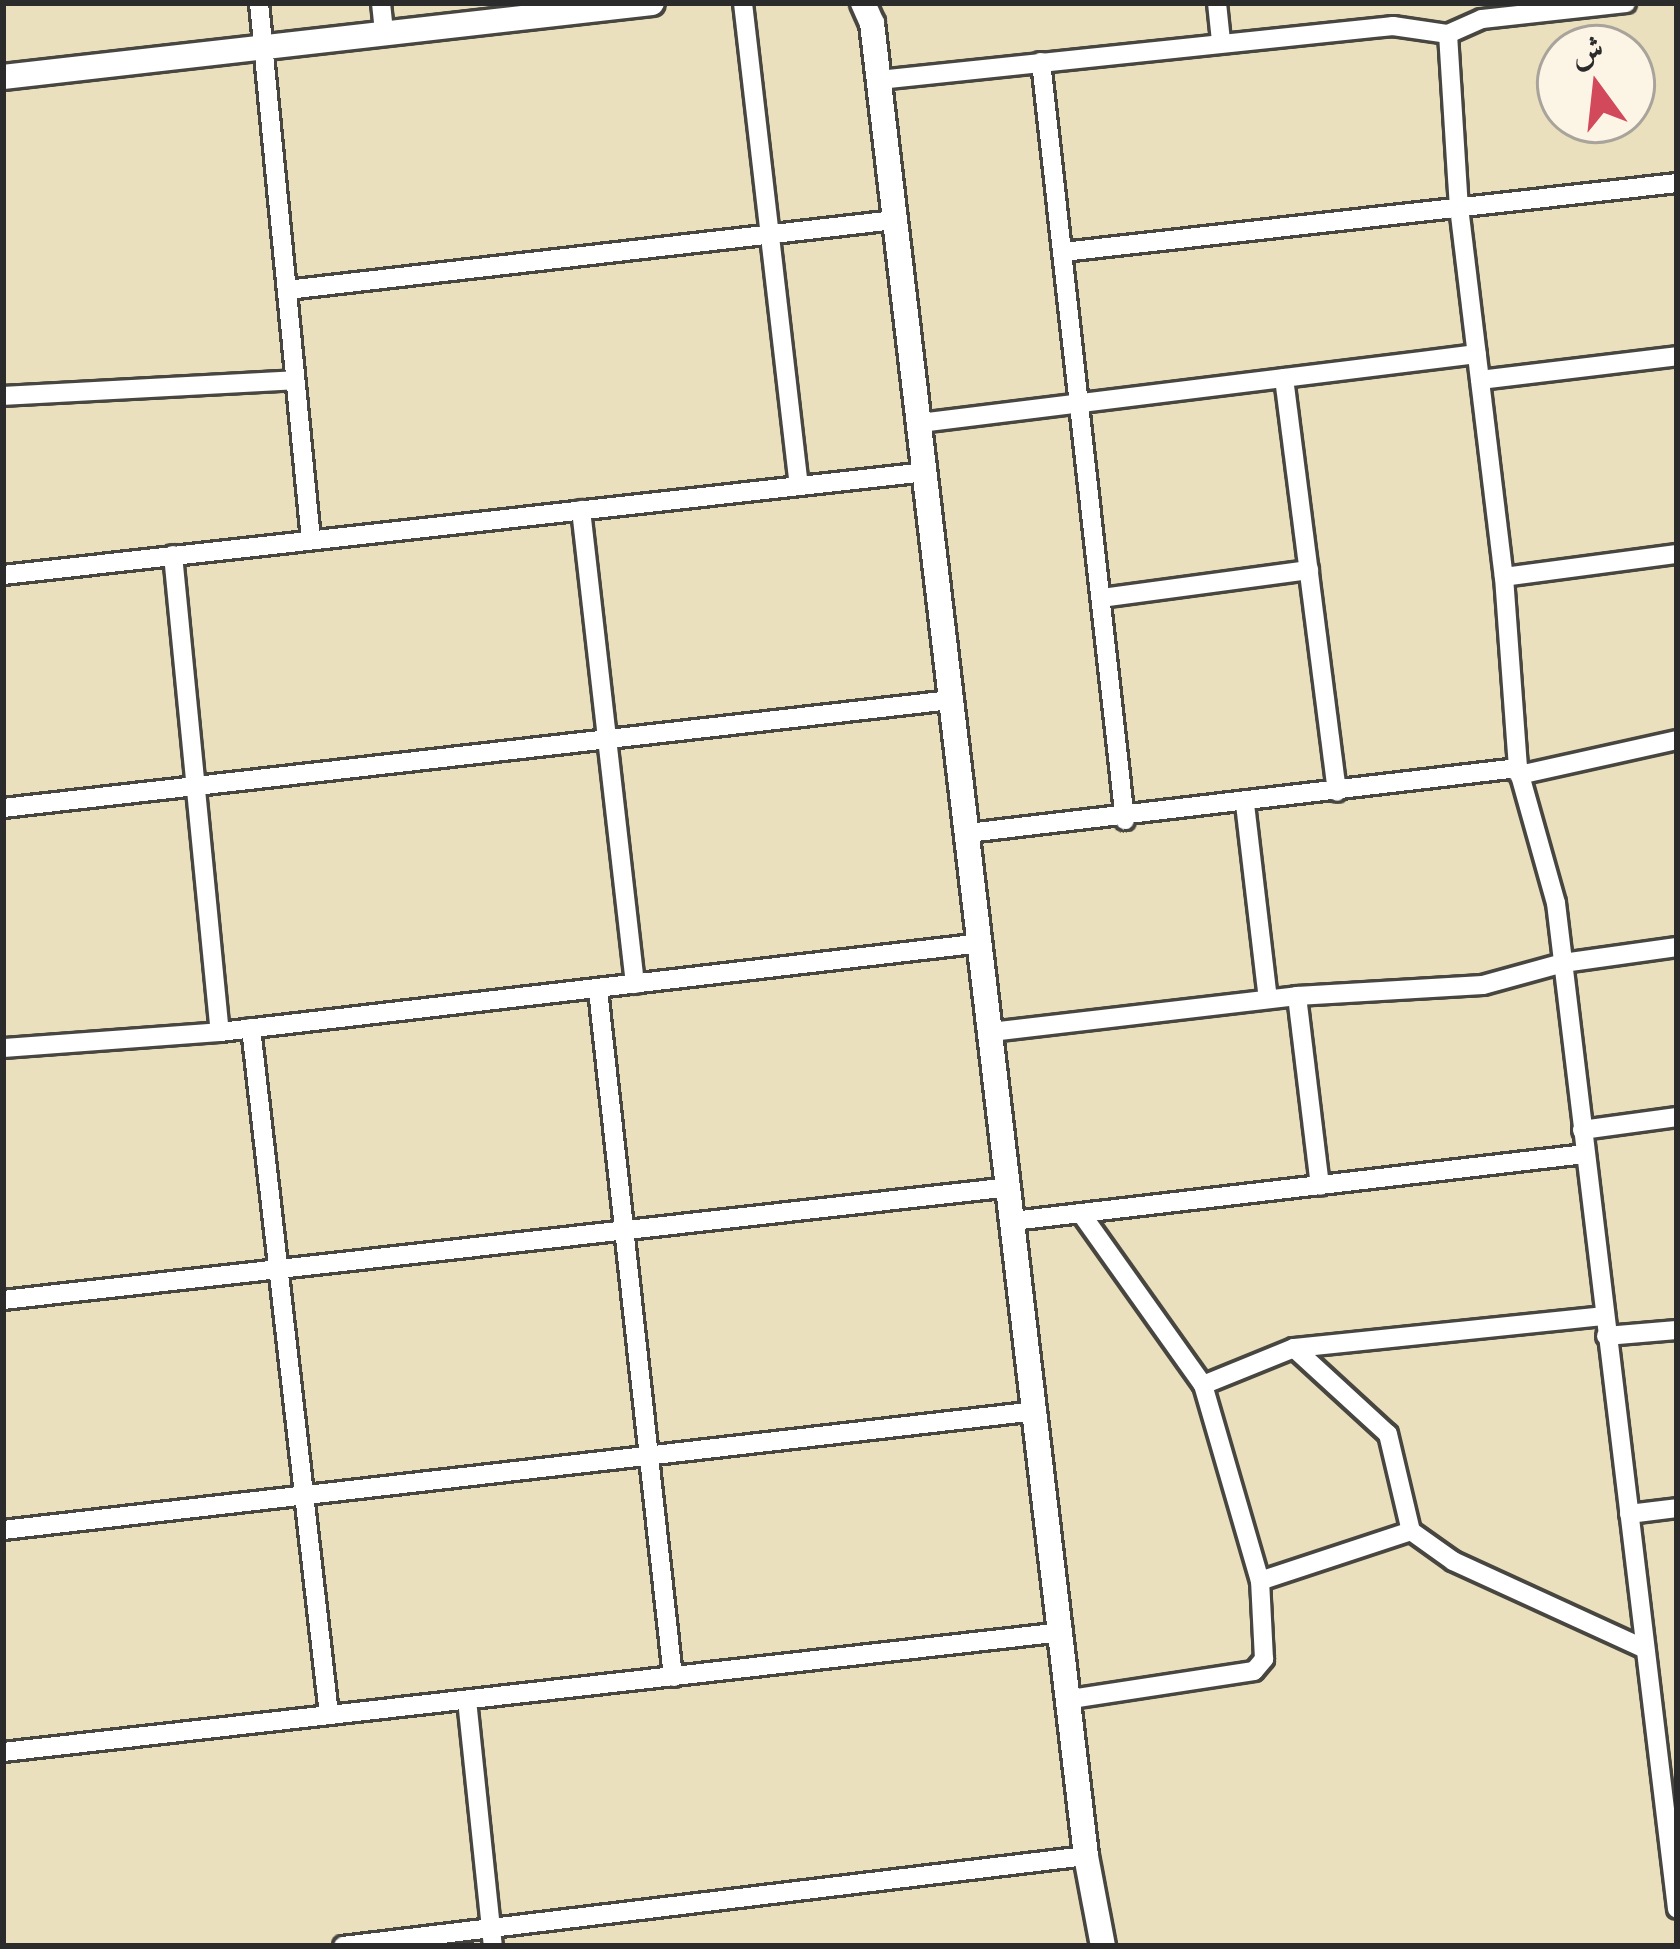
<!DOCTYPE html>
<meta charset="utf-8">
<style>
body{margin:0}
#map{position:relative;width:1680px;height:1949px;overflow:hidden;background:#ebe0bd;font-family:Cardo,Amiri,serif}
div>[style]{position:absolute}
.roads{filter:drop-shadow(3px 0 #484641) drop-shadow(-3px 0 #484641) drop-shadow(0 3px #484641) drop-shadow(0 -3px #484641)}
.street>*{height:18px;margin:-9px;padding:0 9px;transform-origin:9px;border-radius:9px;background:#fff}
.secondary>*{height:24px;margin:-12px;padding:0 12px;transform-origin:12px;border-radius:12px;background:#fff}
span{translate:-50% -50%;white-space:nowrap;text-align:center;line-height:1.15;-webkit-text-stroke:12px #fcf5e5;paint-order:stroke}
.frame{position:absolute;inset:0;border:6px solid #2b2b2b;pointer-events:none}
.north{position:absolute;left:1536px;top:24px;width:120px;height:120px;box-sizing:border-box;background:#fcf5e5;border:3px solid #a8a49b;border-radius:50%;rotate:345deg;font-size:33px;font-weight:700;line-height:48px;text-align:center;color:#2b2b2b}
.north::after{content:'';display:block;margin:auto;width:42px;height:54px;background:#d1495b;clip-path:polygon(50% 0,100% 100%,50% 72%,0 100%)}
</style>
<div id="map">
<div class="roads">
<div class="street">
<i style="left:259px;top:3px;width:540px;rotate:84.47deg"></i>
<i style="left:381px;top:3px;width:31px;rotate:84deg"></i>
<i style="left:743px;top:3px;width:486px;rotate:83.4deg"></i>
<i style="left:1217px;top:3px;width:38px;rotate:84deg"></i>
<i style="left:1448px;top:34px;width:173px;rotate:86.4deg"></i>
<i style="left:1459px;top:207px;width:373px;rotate:83.1deg"></i>
<i style="left:1504px;top:577px;width:192px;rotate:85.8deg"></i>
<i style="left:1518px;top:768px;width:140px;rotate:74.3deg"></i>
<i style="left:1556px;top:903px;width:1013px;rotate:83.14deg"></i>
<i style="left:1041px;top:62px;width:763px;rotate:83.68deg"></i>
<i style="left:879px;top:80px;width:517px;rotate:-6deg"></i>
<i style="left:1393px;top:26px;width:56px;rotate:8.3deg"></i>
<i style="left:1448px;top:34px;width:37px;rotate:-24deg"></i>
<i style="left:1482px;top:19px;width:145px;rotate:-6.3deg"></i>
<i style="left:1063px;top:252px;width:618px;rotate:-6.41deg"></i>
<i style="left:287px;top:290px;width:612px;rotate:-6.57deg"></i>
<i style="left:1284px;top:378px;width:417px;rotate:82.7deg"></i>
<i style="left:1480px;top:380px;width:198px;rotate:-6.9deg"></i>
<i style="left:3px;top:396px;width:292px;rotate:-3.1deg"></i>
<i style="left:920px;top:423px;width:561px;rotate:-7.06deg"></i>
<i style="left:581px;top:510px;width:477px;rotate:83.5deg"></i>
<i style="left:173px;top:555px;width:479px;rotate:84.4deg"></i>
<i style="left:3px;top:575px;width:929px;rotate:-6.37deg"></i>
<i style="left:1504px;top:577px;width:175px;rotate:-7.6deg"></i>
<i style="left:1102px;top:598px;width:209px;rotate:-7.7deg"></i>
<i style="left:1519px;top:775px;width:162px;rotate:-12.5deg"></i>
<i style="left:1245px;top:804px;width:196px;rotate:83.3deg"></i>
<i style="left:3px;top:808px;width:954px;rotate:-6.5deg"></i>
<i style="left:968px;top:833px;width:554px;rotate:-6.74deg"></i>
<i style="left:598px;top:990px;width:691px;rotate:83.77deg"></i>
<i style="left:1297px;top:996px;width:191px;rotate:83.1deg"></i>
<i style="left:251px;top:1028px;width:691px;rotate:83.52deg"></i>
<i style="left:991px;top:1032px;width:308px;rotate:-6.7deg"></i>
<i style="left:1297px;top:996px;width:186px;rotate:-3.4deg"></i>
<i style="left:1483px;top:985px;width:83px;rotate:-15.4deg"></i>
<i style="left:1563px;top:963px;width:115px;rotate:-8deg"></i>
<i style="left:3px;top:1048px;width:218px;rotate:-4.2deg"></i>
<i style="left:220px;top:1032px;width:767px;rotate:-6.66deg"></i>
<i style="left:1582px;top:1130px;width:96px;rotate:-7.8deg"></i>
<i style="left:1013px;top:1221px;width:576px;rotate:-6.68deg"></i>
<i style="left:3px;top:1300px;width:1013px;rotate:-6.4deg"></i>
<i style="left:1606px;top:1336px;width:71px;rotate:-4.8deg"></i>
<i style="left:1294px;top:1348px;width:127px;rotate:42.5deg"></i>
<i style="left:1388px;top:1434px;width:100px;rotate:76.7deg"></i>
<i style="left:1411px;top:1531px;width:52px;rotate:35.5deg"></i>
<i style="left:1453px;top:1561px;width:211px;rotate:24.6deg"></i>
<i style="left:1203px;top:1385px;width:98px;rotate:-22.1deg"></i>
<i style="left:1294px;top:1348px;width:311px;rotate:-5.9deg"></i>
<i style="left:1629px;top:1514px;width:48px;rotate:-7.1deg"></i>
<i style="left:3px;top:1530px;width:1041px;rotate:-6.57deg"></i>
<i style="left:1260px;top:1581px;width:159px;rotate:-18.3deg"></i>
<i style="left:1071px;top:1699px;width:185px;rotate:-8.7deg"></i>
<i style="left:1254px;top:1671px;width:16px;rotate:-50deg"></i>
<i style="left:1264px;top:1659px;width:78px;rotate:-92.9deg"></i>
<i style="left:1260px;top:1581px;width:204px;rotate:-106.2deg"></i>
<i style="left:1203px;top:1385px;width:207px;rotate:-125.4deg"></i>
<i style="left:467px;top:1700px;width:247px;rotate:84deg"></i>
<i style="left:3px;top:1752px;width:1067px;rotate:-6.46deg"></i>
<i style="left:343px;top:1946px;width:748px;rotate:-6.91deg"></i>
</div>
<div class="secondary">
<i style="left:863px;top:3px;width:22px;rotate:66deg"></i>
<i style="left:872px;top:23px;width:1845px;rotate:83.34deg"></i>
<i style="left:1086px;top:1856px;width:92px;rotate:79.3deg"></i>
<i style="left:3px;top:77px;width:653px;rotate:-6.5deg"></i>
</div>
</div>
<div class="frame"></div>
<div class="north">ش</div>
</div>
